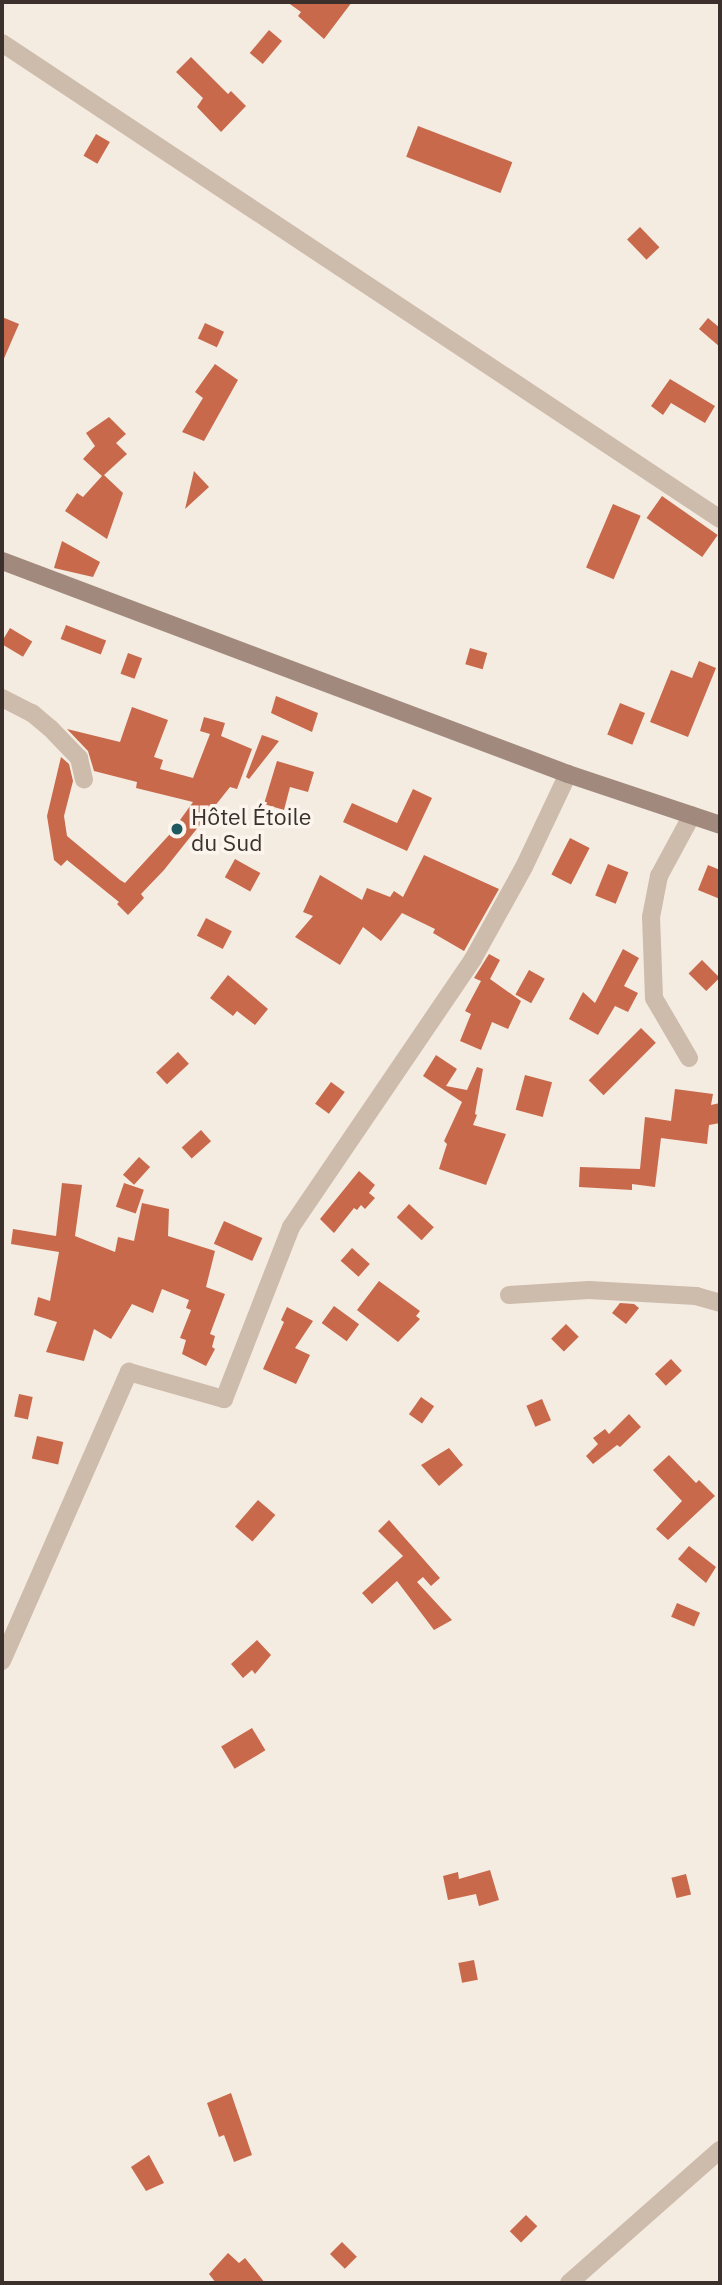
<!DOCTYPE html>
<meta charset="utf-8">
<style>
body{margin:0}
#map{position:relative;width:722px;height:2285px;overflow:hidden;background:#f4ebe1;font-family:"IBM Plex Sans",sans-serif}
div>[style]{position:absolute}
.building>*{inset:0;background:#c8694b;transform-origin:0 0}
.minor>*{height:18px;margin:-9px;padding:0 9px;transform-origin:9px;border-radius:9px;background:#cdbbac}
.secondary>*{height:18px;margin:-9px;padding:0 9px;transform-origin:9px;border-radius:9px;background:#a18a7d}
.dots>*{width:19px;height:19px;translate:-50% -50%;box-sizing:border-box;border:4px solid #fbf5ee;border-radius:50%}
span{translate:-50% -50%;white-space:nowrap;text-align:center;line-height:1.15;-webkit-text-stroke:7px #fbf5ee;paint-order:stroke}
.poi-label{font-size:23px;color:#3b302b}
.left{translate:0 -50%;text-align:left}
.frame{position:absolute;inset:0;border:4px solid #3b302b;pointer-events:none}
</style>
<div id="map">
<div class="building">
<i style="clip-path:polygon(287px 2px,352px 2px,324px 39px,298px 16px,301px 12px)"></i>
<i style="left:269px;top:30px;width:17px;height:30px;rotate:40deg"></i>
<i style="clip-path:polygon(191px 57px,228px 94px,231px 91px,246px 106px,221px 132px,197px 107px,203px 98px,176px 72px)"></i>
<i style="left:418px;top:126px;width:101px;height:33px;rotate:21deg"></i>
<i style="left:96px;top:134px;width:16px;height:25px;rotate:30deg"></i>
<i style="left:640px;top:227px;width:28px;height:18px;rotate:46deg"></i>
<i style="clip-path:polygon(2px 317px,19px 324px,2px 363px)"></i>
<i style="clip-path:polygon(708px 318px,720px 328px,720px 347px,699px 329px)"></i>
<i style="left:205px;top:323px;width:21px;height:17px;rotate:25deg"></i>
<i style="clip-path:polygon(215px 364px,238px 380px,204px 441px,182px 432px,203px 398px,195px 392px)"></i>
<i style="clip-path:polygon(670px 379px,715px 406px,705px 423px,671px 403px,663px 415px,651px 406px)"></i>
<i style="clip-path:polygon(109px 417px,126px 434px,116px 443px,127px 454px,104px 475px,123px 493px,107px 539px,65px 511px,77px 493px,83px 497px,102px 476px,83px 459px,95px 446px,86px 433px)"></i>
<i style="clip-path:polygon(194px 471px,209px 487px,185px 509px)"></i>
<i style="left:662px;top:496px;width:68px;height:27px;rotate:35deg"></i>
<i style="left:613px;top:504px;width:30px;height:69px;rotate:23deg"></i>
<i style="clip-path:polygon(62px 541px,100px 562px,93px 577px,54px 568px)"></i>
<i style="left:66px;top:625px;width:43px;height:15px;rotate:21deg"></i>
<i style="left:10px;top:628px;width:26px;height:18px;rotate:31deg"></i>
<i style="left:470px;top:648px;width:18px;height:17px;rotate:16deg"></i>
<i style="left:128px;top:653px;width:15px;height:22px;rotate:20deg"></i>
<i style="clip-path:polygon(699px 661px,716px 668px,688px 737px,650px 722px,671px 670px,692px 678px)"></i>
<i style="clip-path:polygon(276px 696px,318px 713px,312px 732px,271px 713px)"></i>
<i style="left:620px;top:703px;width:27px;height:34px;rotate:22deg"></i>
<i style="clip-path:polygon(132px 707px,168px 720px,154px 757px,163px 760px,160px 769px,193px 778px,210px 734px,200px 731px,204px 717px,225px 723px,221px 736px,252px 749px,237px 789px,230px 787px,164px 870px,141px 894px,144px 898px,128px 915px,117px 904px,119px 902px,67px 860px,61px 866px,54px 860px,47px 816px,61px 757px,69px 764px,73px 781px,64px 816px,67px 836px,120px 880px,125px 883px,170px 834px,193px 802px,136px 788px,137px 782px,94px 771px,88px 751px,67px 729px,120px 742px)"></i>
<i style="clip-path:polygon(262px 735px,279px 741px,249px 779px,246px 777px)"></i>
<i style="clip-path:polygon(277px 761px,314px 772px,308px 792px,290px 787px,284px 810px,264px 804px)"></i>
<i style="clip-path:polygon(413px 789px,432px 798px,407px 851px,343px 822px,352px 803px,397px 823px)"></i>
<i style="left:570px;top:838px;width:22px;height:41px;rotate:27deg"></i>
<i style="clip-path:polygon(424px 855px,499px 889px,464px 951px,433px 933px,435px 929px,402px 913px,381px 941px,363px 927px,340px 965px,295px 937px,313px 916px,303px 912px,320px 875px,362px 900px,367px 888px,390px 897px,394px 891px,403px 897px)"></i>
<i style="left:235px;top:859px;width:29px;height:21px;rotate:29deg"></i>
<i style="left:608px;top:864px;width:22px;height:34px;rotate:22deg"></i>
<i style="clip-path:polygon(708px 865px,720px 870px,720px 899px,698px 890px)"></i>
<i style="left:206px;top:918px;width:29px;height:20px;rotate:27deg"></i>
<i style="clip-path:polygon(623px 949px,639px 958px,624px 986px,638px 993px,628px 1012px,615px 1006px,598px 1035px,569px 1019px,583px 992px,595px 1003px)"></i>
<i style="clip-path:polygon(489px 954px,500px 960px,490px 979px,521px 1001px,508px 1029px,492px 1022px,481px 1050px,460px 1041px,471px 1014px,465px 1011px,481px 981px,474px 978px)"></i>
<i style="left:702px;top:960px;width:25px;height:19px;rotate:45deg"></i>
<i style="left:529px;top:970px;width:18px;height:28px;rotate:29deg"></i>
<i style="clip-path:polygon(228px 975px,268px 1009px,255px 1025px,237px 1011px,233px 1016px,210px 998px)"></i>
<i style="left:641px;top:1028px;width:21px;height:74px;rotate:45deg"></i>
<i style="left:178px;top:1052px;width:16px;height:30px;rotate:47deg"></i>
<i style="clip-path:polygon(436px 1055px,457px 1069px,446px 1086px,467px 1090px,477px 1067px,483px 1069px,475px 1114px,477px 1115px,473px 1125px,506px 1134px,486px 1185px,439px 1169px,447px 1144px,444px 1141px,462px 1102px,423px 1076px)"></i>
<i style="left:525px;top:1075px;width:28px;height:36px;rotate:15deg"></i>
<i style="left:331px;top:1082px;width:17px;height:27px;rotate:36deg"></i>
<i style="clip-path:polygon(675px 1089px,713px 1094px,711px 1105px,720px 1103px,720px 1123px,709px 1125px,707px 1144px,661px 1138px,655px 1187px,632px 1184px,632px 1190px,579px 1187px,580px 1167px,640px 1169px,645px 1117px,671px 1121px)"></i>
<i style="left:201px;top:1130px;width:15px;height:26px;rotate:48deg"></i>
<i style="left:139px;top:1157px;width:15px;height:24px;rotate:42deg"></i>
<i style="clip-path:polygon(359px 1171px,375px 1185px,369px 1193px,375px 1198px,365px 1209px,361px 1205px,357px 1210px,354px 1208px,334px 1233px,320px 1219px)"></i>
<i style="clip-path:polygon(62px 1183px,82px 1185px,75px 1236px,115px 1252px,118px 1237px,134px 1241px,142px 1203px,169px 1209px,168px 1236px,215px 1251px,206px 1287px,225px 1294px,210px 1334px,215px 1336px,212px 1347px,215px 1349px,206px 1366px,182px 1354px,186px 1340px,180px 1338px,191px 1310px,186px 1308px,189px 1300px,162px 1289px,153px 1313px,132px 1304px,111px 1339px,94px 1329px,84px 1361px,46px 1352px,57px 1322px,34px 1315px,38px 1297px,50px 1301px,59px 1252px,11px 1244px,13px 1229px,56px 1236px)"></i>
<i style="left:124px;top:1183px;width:21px;height:25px;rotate:19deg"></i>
<i style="left:409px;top:1204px;width:34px;height:18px;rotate:43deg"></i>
<i style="left:224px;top:1221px;width:42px;height:25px;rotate:24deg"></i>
<i style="left:352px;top:1248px;width:24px;height:17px;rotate:42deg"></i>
<i style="clip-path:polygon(379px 1281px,420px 1311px,416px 1316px,420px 1319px,398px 1342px,357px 1310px)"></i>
<i style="clip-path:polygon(620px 1303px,634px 1304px,639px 1308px,626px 1324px,612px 1313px)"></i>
<i style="left:334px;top:1306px;width:31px;height:21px;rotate:36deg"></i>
<i style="clip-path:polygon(287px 1307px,313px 1321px,295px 1348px,310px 1355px,296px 1384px,263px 1369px,284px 1322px,281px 1320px)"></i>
<i style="left:566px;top:1324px;width:18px;height:21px;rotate:45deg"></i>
<i style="left:671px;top:1359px;width:16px;height:22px;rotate:47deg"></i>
<i style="left:19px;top:1394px;width:14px;height:23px;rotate:12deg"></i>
<i style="left:421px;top:1397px;width:16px;height:21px;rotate:35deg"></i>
<i style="left:542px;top:1399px;width:23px;height:17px;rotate:67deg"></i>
<i style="clip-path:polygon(629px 1414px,641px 1427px,620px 1447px,617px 1445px,593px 1464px,586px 1456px,598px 1444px,593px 1438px,605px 1429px,609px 1434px)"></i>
<i style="left:37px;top:1436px;width:27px;height:23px;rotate:13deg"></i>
<i style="clip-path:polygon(449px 1448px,463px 1465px,439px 1486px,421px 1465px)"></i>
<i style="clip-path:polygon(669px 1455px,696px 1483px,699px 1480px,715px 1496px,668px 1540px,656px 1529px,682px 1501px,653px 1470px)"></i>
<i style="left:258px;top:1500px;width:23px;height:35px;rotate:41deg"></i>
<i style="clip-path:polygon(389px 1520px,440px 1578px,431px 1586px,423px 1577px,417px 1582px,452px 1620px,434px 1630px,397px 1581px,372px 1604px,362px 1593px,403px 1556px,378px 1531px)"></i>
<i style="clip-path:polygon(689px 1546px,716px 1567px,706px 1583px,678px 1559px)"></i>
<i style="left:677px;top:1603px;width:25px;height:15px;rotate:23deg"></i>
<i style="clip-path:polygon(257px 1640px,271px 1655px,255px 1674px,252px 1670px,243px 1678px,231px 1664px)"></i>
<i style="left:252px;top:1728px;width:26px;height:36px;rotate:59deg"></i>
<i style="clip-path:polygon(490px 1870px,499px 1900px,479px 1906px,476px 1894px,448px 1900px,443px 1876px,458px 1872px,459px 1879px)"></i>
<i style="left:686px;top:1874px;width:21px;height:15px;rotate:76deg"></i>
<i style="left:474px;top:1960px;width:20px;height:16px;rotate:79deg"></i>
<i style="clip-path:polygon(231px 2093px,252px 2155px,234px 2162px,224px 2135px,219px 2137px,207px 2103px)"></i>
<i style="clip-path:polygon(149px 2155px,164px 2183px,146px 2191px,131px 2167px)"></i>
<i style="left:526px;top:2215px;width:16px;height:23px;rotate:45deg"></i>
<i style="left:342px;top:2242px;width:21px;height:17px;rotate:45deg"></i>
<i style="clip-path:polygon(228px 2253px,239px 2263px,245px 2258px,265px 2283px,216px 2283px,209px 2274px)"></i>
</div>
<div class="minor">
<i style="left:2px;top:43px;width:861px;rotate:33.54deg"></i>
<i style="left:2px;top:698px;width:34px;rotate:27deg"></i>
<i style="left:32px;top:713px;width:23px;rotate:40deg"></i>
<i style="left:50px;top:728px;width:42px;rotate:46deg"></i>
<i style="left:79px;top:758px;width:22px;rotate:77deg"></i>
<i style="left:689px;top:1058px;width:69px;rotate:-120.3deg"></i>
<i style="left:654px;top:998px;width:81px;rotate:-92.1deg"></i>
<i style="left:651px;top:917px;width:42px;rotate:-79deg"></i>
<i style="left:659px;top:876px;width:69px;rotate:-61.6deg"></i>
<i style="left:509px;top:1295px;width:80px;rotate:-3.6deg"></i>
<i style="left:589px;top:1290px;width:107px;rotate:3.2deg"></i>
<i style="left:696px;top:1296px;width:25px;rotate:16deg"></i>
<i style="left:2px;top:1661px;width:316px;rotate:-66.3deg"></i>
<i style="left:129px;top:1372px;width:99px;rotate:15.9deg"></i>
<i style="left:224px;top:1399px;width:185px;rotate:-68.7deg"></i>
<i style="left:291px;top:1227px;width:324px;rotate:-55.8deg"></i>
<i style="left:473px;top:959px;width:105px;rotate:-61deg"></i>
<i style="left:524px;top:867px;width:103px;rotate:-64.7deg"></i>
<i style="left:569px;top:2283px;width:201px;rotate:-41.4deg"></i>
</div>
<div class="secondary">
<i style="left:2px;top:561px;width:605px;rotate:20.62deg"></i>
<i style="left:568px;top:774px;width:160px;rotate:18.5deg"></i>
</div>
<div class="dots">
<i style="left:177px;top:829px;background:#1f5a5e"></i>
</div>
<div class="poi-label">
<span class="left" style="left:191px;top:829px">Hôtel Étoile<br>du Sud</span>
</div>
<div class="frame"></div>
</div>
